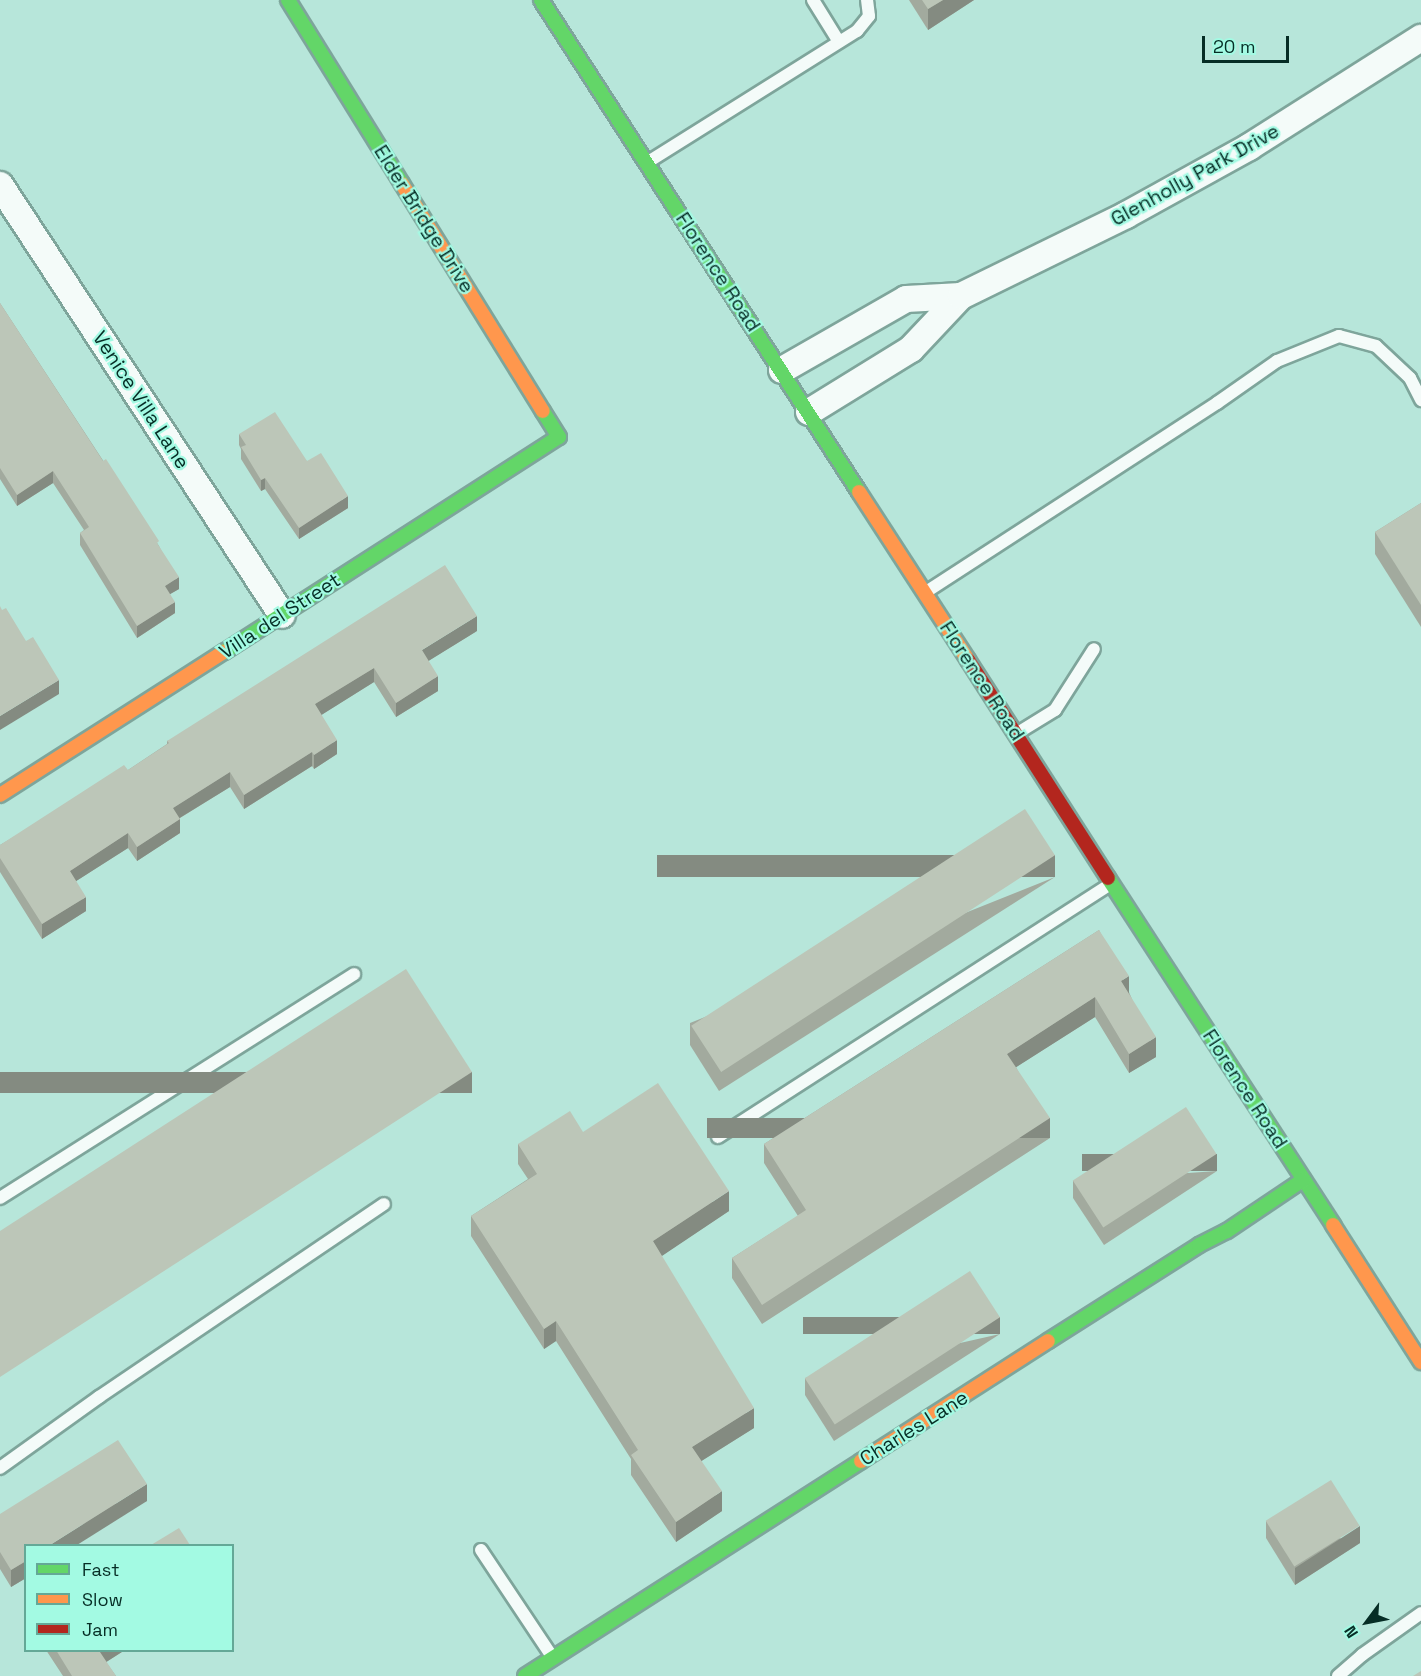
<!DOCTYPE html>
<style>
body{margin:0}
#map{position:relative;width:1421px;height:1676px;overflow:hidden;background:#b7e6da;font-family:"Space Grotesk",sans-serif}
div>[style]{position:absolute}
.roads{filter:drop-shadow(2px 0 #7ea59b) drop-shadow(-2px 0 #7ea59b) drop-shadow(0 2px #7ea59b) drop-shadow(0 -2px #7ea59b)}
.lane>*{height:12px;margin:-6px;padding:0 6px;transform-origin:6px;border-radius:6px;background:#f4fbf9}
.street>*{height:26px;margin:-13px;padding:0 13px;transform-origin:13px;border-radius:13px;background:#f4fbf9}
.fast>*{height:14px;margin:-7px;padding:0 7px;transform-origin:7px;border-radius:7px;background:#63d668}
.slow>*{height:14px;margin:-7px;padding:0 7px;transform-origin:7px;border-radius:7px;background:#ff974d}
.jam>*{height:14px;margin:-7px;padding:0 7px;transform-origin:7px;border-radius:7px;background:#b3261e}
.wall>*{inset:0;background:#a2aa9e}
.shaded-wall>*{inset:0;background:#848b81;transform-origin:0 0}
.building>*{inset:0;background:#bcc6b8;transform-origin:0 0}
span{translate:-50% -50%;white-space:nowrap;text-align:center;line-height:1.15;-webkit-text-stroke:4.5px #a3fae3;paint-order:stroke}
.street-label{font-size:20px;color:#062d25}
.legend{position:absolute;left:24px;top:1544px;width:210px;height:108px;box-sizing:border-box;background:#a3fae3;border:2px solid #64a897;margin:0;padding:8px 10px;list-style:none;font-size:18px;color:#062d25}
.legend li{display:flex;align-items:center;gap:12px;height:30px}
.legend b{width:30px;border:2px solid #64a897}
.north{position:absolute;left:1337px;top:1592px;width:60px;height:60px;-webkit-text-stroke:4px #a3fae3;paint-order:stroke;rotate:238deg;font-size:16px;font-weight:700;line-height:24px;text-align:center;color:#062d25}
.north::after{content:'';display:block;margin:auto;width:21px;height:27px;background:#062d25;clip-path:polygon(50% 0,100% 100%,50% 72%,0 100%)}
.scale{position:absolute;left:1202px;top:36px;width:87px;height:27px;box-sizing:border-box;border:3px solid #062d25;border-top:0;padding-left:8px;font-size:18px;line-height:21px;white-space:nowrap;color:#062d25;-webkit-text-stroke:4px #a3fae3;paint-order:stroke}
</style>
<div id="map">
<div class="roads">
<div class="lane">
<i style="left:813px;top:0;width:49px;rotate:58.2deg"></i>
<i style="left:648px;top:162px;width:247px;rotate:-32.1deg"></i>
<i style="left:857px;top:31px;width:19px;rotate:-51deg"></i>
<i style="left:869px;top:16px;width:16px;rotate:-97deg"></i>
<i style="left:926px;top:592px;width:347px;rotate:-33deg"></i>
<i style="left:1217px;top:403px;width:73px;rotate:-35deg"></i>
<i style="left:1277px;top:361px;width:67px;rotate:-22deg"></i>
<i style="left:1339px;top:336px;width:38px;rotate:15deg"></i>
<i style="left:1376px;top:346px;width:47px;rotate:43.3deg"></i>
<i style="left:1410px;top:378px;width:25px;rotate:63deg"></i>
<i style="left:1016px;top:734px;width:46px;rotate:-31.6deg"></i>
<i style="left:1055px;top:710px;width:72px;rotate:-57.4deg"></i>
<i style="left:718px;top:1137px;width:467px;rotate:-32.8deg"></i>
<i style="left:0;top:1198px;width:419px;rotate:-32.3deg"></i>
<i style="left:0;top:1468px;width:122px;rotate:-35.6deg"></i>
<i style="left:99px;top:1397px;width:344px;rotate:-34.1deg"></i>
<i style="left:481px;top:1550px;width:130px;rotate:56.3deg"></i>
<i style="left:1338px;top:1676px;width:32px;rotate:-41deg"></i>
<i style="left:1362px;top:1655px;width:72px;rotate:-35.4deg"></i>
</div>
<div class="street">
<i style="left:0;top:185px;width:514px;rotate:56.74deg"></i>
<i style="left:782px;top:370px;width:143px;rotate:-29.8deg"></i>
<i style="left:906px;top:299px;width:55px;rotate:-3.1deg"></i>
<i style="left:809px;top:412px;width:120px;rotate:-31.7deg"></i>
<i style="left:911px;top:349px;width:73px;rotate:-46.7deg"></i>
<i style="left:961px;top:296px;width:184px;rotate:-26.1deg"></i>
<i style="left:1126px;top:215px;width:141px;rotate:-28.9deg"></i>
<i style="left:1249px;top:147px;width:204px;rotate:-32.4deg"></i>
</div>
<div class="fast">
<i style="left:288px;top:0;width:216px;rotate:58.2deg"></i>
<i style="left:541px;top:0;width:586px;rotate:57.12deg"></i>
<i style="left:224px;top:652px;width:398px;rotate:-32.7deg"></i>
<i style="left:559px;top:437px;width:31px;rotate:-122deg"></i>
<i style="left:1108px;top:878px;width:414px;rotate:57deg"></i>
<i style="left:1048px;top:1341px;width:179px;rotate:-32.4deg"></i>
<i style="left:1199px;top:1245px;width:31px;rotate:-27deg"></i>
<i style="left:1227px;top:1231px;width:92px;rotate:-33.9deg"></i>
<i style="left:525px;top:1676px;width:399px;rotate:-32.6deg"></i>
</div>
<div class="slow">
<i style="left:402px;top:184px;width:267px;rotate:58.2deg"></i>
<i style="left:859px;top:492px;width:200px;rotate:57deg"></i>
<i style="left:0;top:795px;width:266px;rotate:-32.6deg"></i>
<i style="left:1333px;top:1225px;width:163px;rotate:57.3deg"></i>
<i style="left:861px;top:1461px;width:222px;rotate:-32.7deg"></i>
</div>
<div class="jam">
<i style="left:968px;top:660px;width:259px;rotate:57.3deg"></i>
</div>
</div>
<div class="wall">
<i style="clip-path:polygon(909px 0,974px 0,928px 30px)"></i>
<i style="clip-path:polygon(0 303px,159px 546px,179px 589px,170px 594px,175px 613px,137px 638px,80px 545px,80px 533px,84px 530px,53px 483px,17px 506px,0 479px)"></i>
<i style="clip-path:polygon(239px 434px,307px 461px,348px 508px,299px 539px,265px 489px,261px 491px,241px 459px,241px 449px,239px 445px)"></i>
<i style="clip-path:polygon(1421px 503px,1421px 627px,1375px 554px,1375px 532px)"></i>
<i style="clip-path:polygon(477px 631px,428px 661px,438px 691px,396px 717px,374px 682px,321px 715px,337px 754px,314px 769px,312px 766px,244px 809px,230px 787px,180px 818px,180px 833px,137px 861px,128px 848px,76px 881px,86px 911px,42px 939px,0 872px,0 845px,128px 770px,167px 744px,167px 741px)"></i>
<i style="clip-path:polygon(1055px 877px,719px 1091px,690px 1045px,690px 1023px)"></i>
<i style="clip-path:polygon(1099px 930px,1129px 992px,1156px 1057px,1129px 1073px,1095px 1017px,1016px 1067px,1050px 1138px,762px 1324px,732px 1278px,732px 1258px,798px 1216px,764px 1163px,764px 1144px)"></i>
<i style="clip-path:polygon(583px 1132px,729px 1211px,661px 1256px,754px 1428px,701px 1461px,722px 1511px,676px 1542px,631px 1475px,631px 1459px,556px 1341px,544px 1349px,471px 1236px,471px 1216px,528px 1179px,518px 1164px,518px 1144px)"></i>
<i style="clip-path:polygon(1217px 1171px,1104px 1245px,1073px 1198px,1073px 1181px)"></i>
<i style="clip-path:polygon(1000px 1334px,834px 1441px,805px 1395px,805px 1378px)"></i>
<i style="clip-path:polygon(147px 1501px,26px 1545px,26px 1578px,11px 1587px,0 1569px,0 1514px)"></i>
<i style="clip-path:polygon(1266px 1521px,1360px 1543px,1295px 1585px,1266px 1538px)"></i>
<i style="clip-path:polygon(46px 1650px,125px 1650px,106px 1662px,116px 1676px,63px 1676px)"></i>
</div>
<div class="shaded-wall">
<i style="clip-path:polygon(943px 0,974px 0,928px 30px,928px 9px)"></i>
<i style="clip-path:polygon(53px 471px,53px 483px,17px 506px,17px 495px)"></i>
<i style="clip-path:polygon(265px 478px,265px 489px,261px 491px,261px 480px)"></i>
<i style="clip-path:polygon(348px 496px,348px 508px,299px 539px,299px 528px)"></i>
<i style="clip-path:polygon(179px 577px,179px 589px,165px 597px,165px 586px)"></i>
<i style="clip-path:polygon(175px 602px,175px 613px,137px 638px,137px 626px)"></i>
<i style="clip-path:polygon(477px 616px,477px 631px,422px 665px,422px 650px)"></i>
<i style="clip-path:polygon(374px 668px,374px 682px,315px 719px,315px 704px)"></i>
<i style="clip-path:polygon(438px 676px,438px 691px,396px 717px,396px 703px)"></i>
<i style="clip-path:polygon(59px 680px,59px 694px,0 730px,0 716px)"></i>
<i style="clip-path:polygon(337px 740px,337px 754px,314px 769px,314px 755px)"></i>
<i style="clip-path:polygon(312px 752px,312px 766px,244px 809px,244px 795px)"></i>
<i style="clip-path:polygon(230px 772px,230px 787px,173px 822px,173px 808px)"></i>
<i style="clip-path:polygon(180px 819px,180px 833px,137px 861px,137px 847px)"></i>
<i style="clip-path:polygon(128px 833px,128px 848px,70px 885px,70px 871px)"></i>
<i style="left:1055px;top:855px;width:22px;height:398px;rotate:90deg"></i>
<i style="clip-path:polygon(86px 897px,86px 911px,42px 939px,42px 924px)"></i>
<i style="clip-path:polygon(1129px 976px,1129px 995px,1121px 981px)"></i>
<i style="clip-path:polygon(1095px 997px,1095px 1017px,1007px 1073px,1007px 1054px)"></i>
<i style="clip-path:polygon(1156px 1037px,1156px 1057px,1129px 1073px,1129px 1054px)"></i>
<i style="left:472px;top:1072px;width:21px;height:562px;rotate:90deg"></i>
<i style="left:1050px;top:1118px;width:20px;height:343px;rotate:90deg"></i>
<i style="left:1217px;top:1154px;width:17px;height:135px;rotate:90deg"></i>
<i style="clip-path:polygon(729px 1191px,729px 1211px,653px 1262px,653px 1241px)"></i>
<i style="left:1000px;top:1317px;width:17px;height:197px;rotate:90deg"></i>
<i style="clip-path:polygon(556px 1321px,556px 1341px,544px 1349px,544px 1329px)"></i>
<i style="clip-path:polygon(754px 1408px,754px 1428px,692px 1467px,692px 1447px)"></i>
<i style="clip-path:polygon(147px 1484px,147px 1501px,77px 1545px,50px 1545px)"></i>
<i style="clip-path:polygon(722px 1491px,722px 1511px,676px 1542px,676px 1522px)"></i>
<i style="clip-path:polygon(1360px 1526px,1360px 1543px,1295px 1585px,1295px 1568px)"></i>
<i style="clip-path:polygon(26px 1561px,26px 1578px,11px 1587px,11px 1570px)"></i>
<i style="clip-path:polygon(102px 1650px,125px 1650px,100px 1666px,100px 1652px)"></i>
</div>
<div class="building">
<i style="clip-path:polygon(922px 0,943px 0,928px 9px)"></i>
<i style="clip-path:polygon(0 303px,103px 461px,106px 459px,159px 541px,157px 543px,179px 577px,165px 586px,175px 602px,137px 626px,80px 533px,89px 527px,53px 471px,17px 495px,0 468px)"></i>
<i style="clip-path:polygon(275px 412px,307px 461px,321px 453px,348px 496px,299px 528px,265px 478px,261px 480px,241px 447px,246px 445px,239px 434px)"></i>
<i style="clip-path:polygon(1421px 503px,1421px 605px,1375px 532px)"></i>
<i style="clip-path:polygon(445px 565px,477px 616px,422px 650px,438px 676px,396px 703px,374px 668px,315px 704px,337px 740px,314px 755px,312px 752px,244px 795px,230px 772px,173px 808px,180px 819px,137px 847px,128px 833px,70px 871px,86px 897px,42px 924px,0 858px,0 845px,124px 765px,128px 770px,169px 743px,167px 741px)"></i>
<i style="clip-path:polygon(0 606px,2px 610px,6px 608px,26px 641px,33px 637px,59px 680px,0 716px)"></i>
<i style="left:1025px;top:809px;width:55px;height:398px;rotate:57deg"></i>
<i style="clip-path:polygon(1099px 930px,1129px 976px,1121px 981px,1156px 1037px,1129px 1054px,1095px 997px,1007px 1054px,1050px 1118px,762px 1305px,732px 1258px,806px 1210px,764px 1144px)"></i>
<i style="clip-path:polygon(406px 969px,472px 1072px,0 1377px,0 1231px)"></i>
<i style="clip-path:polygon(658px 1083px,729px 1191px,653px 1241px,754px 1408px,692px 1447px,722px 1491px,676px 1522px,631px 1455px,638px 1450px,556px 1321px,544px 1329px,471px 1216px,537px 1174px,518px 1144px,570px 1111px,583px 1132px)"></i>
<i style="left:1186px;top:1107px;width:56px;height:135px;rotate:57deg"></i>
<i style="left:970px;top:1271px;width:55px;height:197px;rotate:57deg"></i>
<i style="clip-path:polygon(118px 1440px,147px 1484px,50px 1545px,26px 1545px,26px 1561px,11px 1570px,0 1552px,0 1514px)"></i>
<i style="left:1331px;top:1480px;width:54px;height:77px;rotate:58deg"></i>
<i style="clip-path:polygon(179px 1528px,190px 1545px,151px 1545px)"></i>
<i style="clip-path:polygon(56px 1650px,102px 1650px,100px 1652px,116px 1676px,72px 1676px)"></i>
<i style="clip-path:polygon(1421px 1671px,1421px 1676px,1413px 1676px)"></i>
</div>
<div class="street-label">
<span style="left:1195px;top:175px;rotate:-29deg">Glenholly Park Drive</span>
<span style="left:424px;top:219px;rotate:58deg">Elder Bridge Drive</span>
<span style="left:718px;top:272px;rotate:57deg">Florence Road</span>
<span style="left:141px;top:400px;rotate:57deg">Venice Villa Lane</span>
<span style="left:280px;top:616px;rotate:-33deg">Villa del Street</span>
<span style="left:982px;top:681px;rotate:57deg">Florence Road</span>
<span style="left:1245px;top:1089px;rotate:57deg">Florence Road</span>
<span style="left:914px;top:1428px;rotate:-32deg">Charles Lane</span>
</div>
<ul class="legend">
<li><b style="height:8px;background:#63d668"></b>Fast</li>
<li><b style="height:8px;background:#ff974d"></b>Slow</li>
<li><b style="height:8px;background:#b3261e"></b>Jam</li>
</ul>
<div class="north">N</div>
<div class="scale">20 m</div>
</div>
